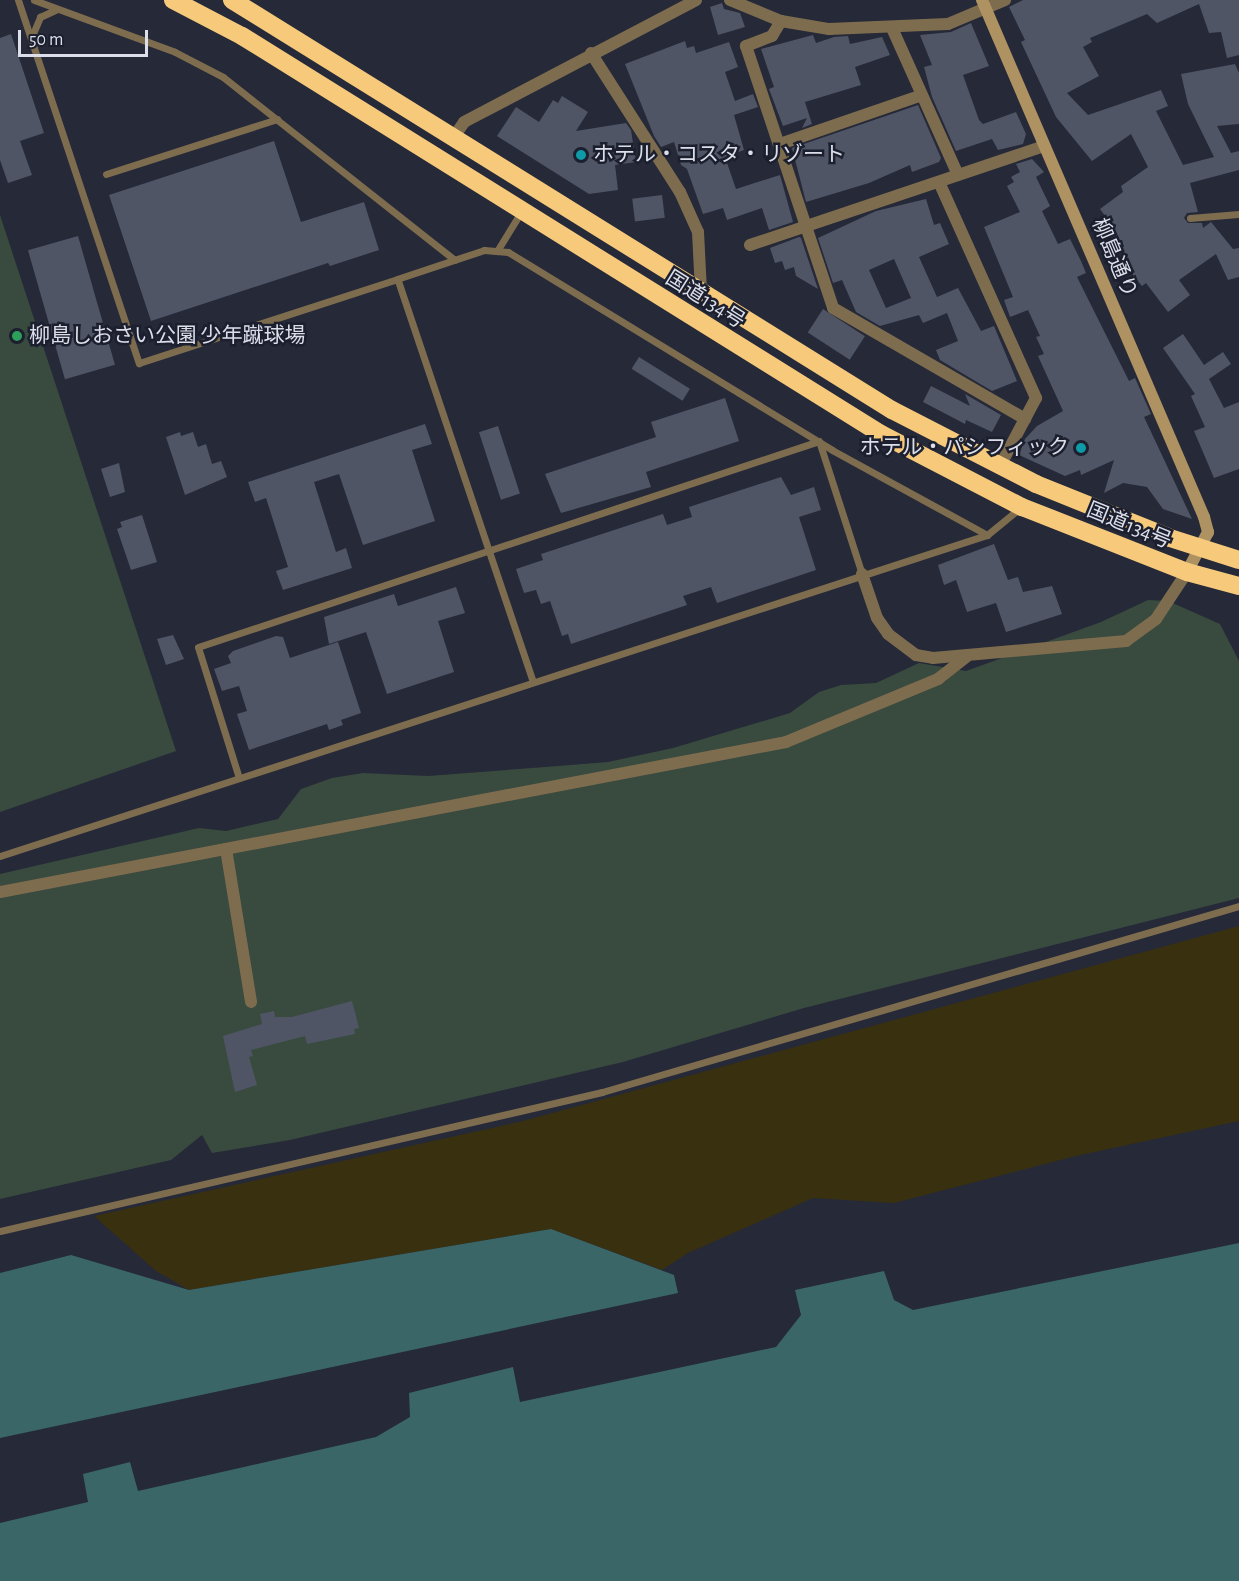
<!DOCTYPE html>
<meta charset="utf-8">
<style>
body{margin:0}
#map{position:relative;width:1239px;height:1581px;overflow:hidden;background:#252938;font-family:"Alegreya Sans","Noto Sans JP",sans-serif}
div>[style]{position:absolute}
.green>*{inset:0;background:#394a3e}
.sand>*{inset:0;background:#393010}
.water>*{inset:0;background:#3a6668}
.building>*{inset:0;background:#505566;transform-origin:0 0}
.lane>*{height:7px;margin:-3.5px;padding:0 3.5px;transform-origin:3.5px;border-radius:3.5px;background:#7e6c4f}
.street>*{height:12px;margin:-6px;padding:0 6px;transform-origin:6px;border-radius:6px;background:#7e6c4f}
.secondary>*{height:12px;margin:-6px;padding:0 6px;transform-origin:6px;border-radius:6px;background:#af9261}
.highway>*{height:18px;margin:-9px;padding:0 9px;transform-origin:9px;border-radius:9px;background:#f6c97b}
.dots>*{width:16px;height:16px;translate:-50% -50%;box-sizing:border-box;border:3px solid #1b1f2e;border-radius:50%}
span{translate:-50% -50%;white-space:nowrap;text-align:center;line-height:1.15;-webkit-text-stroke:5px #1b1f2e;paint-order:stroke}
.poi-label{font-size:21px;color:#dcdfea}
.left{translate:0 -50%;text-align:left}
.right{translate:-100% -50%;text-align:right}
.street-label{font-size:21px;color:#dcdfea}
.scale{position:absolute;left:18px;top:30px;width:130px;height:27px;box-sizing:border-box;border:3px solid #dcdfea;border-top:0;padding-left:8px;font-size:18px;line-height:21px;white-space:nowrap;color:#dcdfea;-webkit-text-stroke:4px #1b1f2e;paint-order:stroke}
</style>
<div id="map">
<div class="green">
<i style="clip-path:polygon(0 215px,176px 751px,0 812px)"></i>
<i style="clip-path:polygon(1148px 600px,1168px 601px,1220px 624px,1239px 661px,1239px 898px,804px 1008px,623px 1062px,290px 1140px,212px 1153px,202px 1135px,171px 1160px,0 1199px,0 874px,199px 828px,226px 831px,278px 819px,301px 789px,332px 778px,363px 773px,428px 776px,545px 767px,608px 762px,673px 748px,790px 713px,819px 692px,841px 685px,876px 683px,919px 663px,966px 671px,1101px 622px)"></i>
</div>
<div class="sand">
<i style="clip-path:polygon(1239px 926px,1239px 1121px,1076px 1156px,894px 1203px,813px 1198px,688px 1253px,662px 1270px,551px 1229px,189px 1290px,156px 1271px,94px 1216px,523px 1121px)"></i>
</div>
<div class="water">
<i style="clip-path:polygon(551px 1229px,674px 1275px,678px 1293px,0 1438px,0 1273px,71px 1255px,189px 1290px)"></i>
<i style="clip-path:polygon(1239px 1243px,1239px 1581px,0 1581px,0 1523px,88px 1502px,83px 1474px,130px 1462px,138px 1491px,376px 1437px,410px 1417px,409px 1393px,513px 1367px,520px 1402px,776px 1347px,801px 1315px,795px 1290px,884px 1271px,894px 1300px,913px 1310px)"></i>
</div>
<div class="building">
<i style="clip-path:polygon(1023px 0,1239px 0,1239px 55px,1227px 58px,1221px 32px,1209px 33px,1199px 4px,1157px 23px,1147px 14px,1090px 38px,1092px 42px,1083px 47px,1099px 76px,1067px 93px,1088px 115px,1161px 90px,1168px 106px,1156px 111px,1183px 165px,1214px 157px,1188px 104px,1181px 74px,1235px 64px,1239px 73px,1239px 124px,1217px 126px,1231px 153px,1239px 151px,1239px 170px,1190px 183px,1198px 212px,1187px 213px,1184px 218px,1188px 223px,1202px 223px,1203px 228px,1211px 222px,1233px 249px,1239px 248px,1239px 277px,1228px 280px,1216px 254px,1179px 280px,1190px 295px,1168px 312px,1146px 283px,1142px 286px,1132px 274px,1135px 272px,1108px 234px,1113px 227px,1100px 209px,1123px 192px,1121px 186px,1148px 167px,1131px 134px,1092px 161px,1056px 117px,1021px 42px,1025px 40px,1009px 7px)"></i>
<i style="clip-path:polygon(722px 3px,724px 9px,740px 13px,745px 27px,718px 35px,710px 7px)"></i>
<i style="clip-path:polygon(971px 23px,989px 66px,963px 75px,979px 120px,983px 124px,1016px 112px,1026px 134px,1023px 144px,998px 150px,992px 139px,956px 151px,932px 97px,924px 67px,932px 65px,920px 35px,951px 32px)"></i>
<i style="clip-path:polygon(11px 34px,44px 133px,20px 141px,32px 175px,8px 183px,0 160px,0 38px)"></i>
<i style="clip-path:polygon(813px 35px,816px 43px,834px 37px,848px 36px,850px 44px,882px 37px,890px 55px,855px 67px,861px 85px,805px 102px,812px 124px,802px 128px,807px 118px,783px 126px,769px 89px,774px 87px,761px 49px)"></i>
<i style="clip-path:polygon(685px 41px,687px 48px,694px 46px,696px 53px,729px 42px,738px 67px,725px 72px,735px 101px,753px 94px,758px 107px,734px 115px,744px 150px,725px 157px,736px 189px,780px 175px,793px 222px,769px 230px,762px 208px,727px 220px,723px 208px,703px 214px,687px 169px,681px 165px,674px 142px,661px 147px,654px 136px,625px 64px)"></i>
<i style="clip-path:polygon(562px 96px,588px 112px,576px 131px,626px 123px,631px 130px,636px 162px,615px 165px,618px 190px,589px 194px,497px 136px,516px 107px,539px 122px,553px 100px,558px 103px)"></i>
<i style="clip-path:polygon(918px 105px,941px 158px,939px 162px,912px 172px,910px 165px,869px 183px,806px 202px,792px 148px)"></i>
<i style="clip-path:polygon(274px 141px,301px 222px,364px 202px,379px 250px,330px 266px,328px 263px,151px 321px,109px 195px)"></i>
<i style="clip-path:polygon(1032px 159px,1044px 172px,1036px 177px,1050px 206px,1042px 211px,1058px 244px,1070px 239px,1081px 261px,1086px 273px,1077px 277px,1129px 381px,1135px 378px,1151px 414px,1144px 417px,1192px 519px,1163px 509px,1147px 487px,1123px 483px,1104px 493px,1114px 460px,1081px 475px,1080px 470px,1065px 476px,1019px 455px,1025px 439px,1037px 426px,1063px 411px,1038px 356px,1044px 354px,1036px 337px,1040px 336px,1028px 310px,1010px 317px,1004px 300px,1013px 297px,984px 227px,1020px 212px,1007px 186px,1014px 182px,1011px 177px,1020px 172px,1016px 164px)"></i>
<i style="left:662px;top:195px;width:23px;height:30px;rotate:83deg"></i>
<i style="clip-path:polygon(evenodd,926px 199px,934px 225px,940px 223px,949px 244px,919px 257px,937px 297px,958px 288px,981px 331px,994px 326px,1017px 381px,992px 391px,940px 360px,936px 350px,958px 341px,947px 313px,923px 323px,919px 315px,880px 326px,856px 312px,842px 280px,833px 283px,818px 238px,876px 211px,926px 199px,894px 259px,911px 298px,886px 308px,869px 270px,894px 259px)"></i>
<i style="left:78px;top:236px;width:134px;height:52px;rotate:74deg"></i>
<i style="clip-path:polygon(799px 237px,801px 238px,818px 289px,796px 276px,794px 267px,785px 270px,782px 261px,775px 263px,770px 248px)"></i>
<i style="left:823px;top:309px;width:50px;height:28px;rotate:33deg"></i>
<i style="clip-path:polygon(1183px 334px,1204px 365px,1223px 352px,1231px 364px,1209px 379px,1224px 408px,1239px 402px,1239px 469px,1214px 478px,1194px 431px,1205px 427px,1191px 396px,1195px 394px,1163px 348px)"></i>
<i style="left:639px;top:357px;width:60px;height:14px;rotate:32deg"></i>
<i style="clip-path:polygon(931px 386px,970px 406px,965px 394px,1001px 415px,992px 432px,966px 420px,965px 424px,923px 402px)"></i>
<i style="clip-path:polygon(725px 398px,739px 441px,646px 472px,651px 487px,561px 513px,545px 474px,656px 437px,651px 422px)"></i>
<i style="clip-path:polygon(425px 424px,432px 444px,412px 450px,435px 521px,363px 545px,339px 474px,314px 482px,336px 552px,346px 548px,352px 568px,283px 590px,276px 571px,288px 567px,266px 498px,255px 502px,248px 482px)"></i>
<i style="left:498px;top:426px;width:71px;height:20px;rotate:72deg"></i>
<i style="clip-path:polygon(180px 432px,181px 436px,193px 432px,198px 447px,206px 444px,212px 464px,221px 461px,227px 477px,185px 495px,166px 437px)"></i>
<i style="clip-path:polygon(119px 463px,125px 492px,110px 497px,101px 469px)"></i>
<i style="clip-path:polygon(781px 477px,791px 495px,814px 487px,821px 510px,799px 517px,816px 570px,717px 603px,711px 587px,683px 596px,687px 605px,571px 644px,568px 634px,562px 636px,550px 601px,541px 604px,536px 590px,524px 593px,516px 569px,543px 560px,541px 554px,663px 514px,667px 525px,692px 517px,689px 507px)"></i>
<i style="clip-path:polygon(142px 515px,157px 562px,131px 570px,117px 529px,122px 527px,120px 522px)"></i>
<i style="clip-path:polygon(994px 544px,1008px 580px,1018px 577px,1023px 592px,1052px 586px,1062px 614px,1006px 632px,996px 603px,967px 612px,956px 580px,944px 585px,938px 565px)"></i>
<i style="clip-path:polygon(456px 587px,465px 613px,438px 621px,454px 672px,387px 694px,366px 632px,329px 644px,324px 617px,394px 594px,398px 606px)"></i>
<i style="clip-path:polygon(173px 635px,184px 659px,166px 665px,157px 639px)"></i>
<i style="clip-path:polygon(276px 636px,283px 637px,290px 658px,338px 642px,361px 713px,341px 720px,343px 725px,329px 730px,327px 724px,249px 750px,237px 714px,247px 711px,239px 686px,222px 691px,214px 669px,231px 663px,228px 656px,233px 651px)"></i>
<i style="clip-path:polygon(352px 1001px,359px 1028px,354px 1029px,355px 1034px,307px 1044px,305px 1036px,251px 1050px,253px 1056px,249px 1057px,257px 1085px,235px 1092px,223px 1036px,262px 1024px,260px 1014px,274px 1011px,275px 1017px,292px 1017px)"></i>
</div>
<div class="lane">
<i style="left:18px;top:0;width:383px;rotate:71.6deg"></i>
<i style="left:139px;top:363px;width:271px;rotate:-18deg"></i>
<i style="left:34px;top:0;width:150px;rotate:20.2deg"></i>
<i style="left:175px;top:52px;width:54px;rotate:27.5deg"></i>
<i style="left:223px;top:77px;width:295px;rotate:38.3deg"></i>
<i style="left:32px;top:36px;width:21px;rotate:-67deg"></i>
<i style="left:40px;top:17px;width:19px;rotate:-25deg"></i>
<i style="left:106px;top:174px;width:180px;rotate:-17.8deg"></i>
<i style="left:1190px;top:218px;width:49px;rotate:-4.7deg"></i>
<i style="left:497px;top:251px;width:46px;rotate:-58.4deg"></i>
<i style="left:533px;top:682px;width:425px;rotate:-108.6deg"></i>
<i style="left:397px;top:279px;width:92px;rotate:-18.4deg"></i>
<i style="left:484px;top:250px;width:24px;rotate:5deg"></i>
<i style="left:508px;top:252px;width:380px;rotate:31.4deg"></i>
<i style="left:832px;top:450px;width:177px;rotate:28.7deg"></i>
<i style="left:239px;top:778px;width:137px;rotate:-107.4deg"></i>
<i style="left:198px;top:647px;width:654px;rotate:-18.35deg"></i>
<i style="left:819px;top:441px;width:140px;rotate:72.1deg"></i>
<i style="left:0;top:856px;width:1038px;rotate:-18.02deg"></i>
<i style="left:987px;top:535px;width:43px;rotate:-39.3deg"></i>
<i style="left:0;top:1231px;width:618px;rotate:-13deg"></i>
<i style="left:602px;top:1092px;width:664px;rotate:-16.28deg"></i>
</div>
<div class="street">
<i style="left:730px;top:0;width:55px;rotate:22.4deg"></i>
<i style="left:781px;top:21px;width:49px;rotate:9.5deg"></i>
<i style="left:829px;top:29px;width:119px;rotate:-2.4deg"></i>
<i style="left:948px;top:24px;width:62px;rotate:-22.8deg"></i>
<i style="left:781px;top:21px;width:17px;rotate:121deg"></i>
<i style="left:772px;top:36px;width:28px;rotate:159deg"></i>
<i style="left:746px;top:46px;width:276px;rotate:71.6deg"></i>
<i style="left:833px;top:308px;width:222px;rotate:30deg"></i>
<i style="left:892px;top:28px;width:161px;rotate:65.8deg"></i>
<i style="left:591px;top:53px;width:165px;rotate:57.4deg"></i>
<i style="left:680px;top:192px;width:44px;rotate:65.8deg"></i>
<i style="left:698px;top:232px;width:60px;rotate:87.1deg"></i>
<i style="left:453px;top:138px;width:19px;rotate:-55deg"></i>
<i style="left:464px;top:122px;width:262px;rotate:-27.7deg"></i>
<i style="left:780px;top:144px;width:150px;rotate:-19deg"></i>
<i style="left:939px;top:182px;width:237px;rotate:65.8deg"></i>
<i style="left:1036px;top:398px;width:77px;rotate:117.9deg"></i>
<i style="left:750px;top:245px;width:310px;rotate:-18.6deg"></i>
<i style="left:862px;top:574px;width:46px;rotate:71.2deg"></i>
<i style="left:877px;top:618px;width:19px;rotate:55deg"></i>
<i style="left:888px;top:634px;width:35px;rotate:37deg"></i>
<i style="left:916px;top:655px;width:17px;rotate:10deg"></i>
<i style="left:933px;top:658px;width:194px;rotate:-5deg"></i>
<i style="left:1126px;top:641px;width:37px;rotate:-36deg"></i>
<i style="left:1156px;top:619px;width:56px;rotate:-56.6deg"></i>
<i style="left:226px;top:849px;width:155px;rotate:80.7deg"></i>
<i style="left:0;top:892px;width:800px;rotate:-10.8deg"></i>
<i style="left:786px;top:742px;width:165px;rotate:-22.5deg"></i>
<i style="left:938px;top:679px;width:36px;rotate:-38deg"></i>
</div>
<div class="secondary">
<i style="left:982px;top:0;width:563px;rotate:66.76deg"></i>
<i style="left:1204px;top:517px;width:16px;rotate:75deg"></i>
<i style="left:1208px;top:532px;width:45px;rotate:117.7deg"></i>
</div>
<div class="highway">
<i style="left:173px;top:0;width:78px;rotate:27.6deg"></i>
<i style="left:242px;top:36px;width:753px;rotate:31.92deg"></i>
<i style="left:881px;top:434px;width:159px;rotate:27.4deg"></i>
<i style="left:1022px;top:507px;width:177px;rotate:21.5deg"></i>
<i style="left:1187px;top:572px;width:54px;rotate:15.1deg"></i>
<i style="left:232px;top:0;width:777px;rotate:31.85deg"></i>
<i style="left:892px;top:410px;width:162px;rotate:27.2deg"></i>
<i style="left:1036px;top:484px;width:144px;rotate:21.9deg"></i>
<i style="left:1170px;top:538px;width:72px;rotate:17.7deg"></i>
</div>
<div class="dots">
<i style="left:581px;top:155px;background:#0f9aa8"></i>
<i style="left:17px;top:336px;background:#2e9e5b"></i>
<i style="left:1081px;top:448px;background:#0f9aa8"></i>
</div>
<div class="poi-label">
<span class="left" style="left:593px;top:155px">ホテル・コスタ・リゾート</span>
<span class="left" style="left:29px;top:336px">柳島しおさい公園 少年蹴球場</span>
<span class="right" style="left:1069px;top:448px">ホテル・パシフィック</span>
</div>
<div class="street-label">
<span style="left:1114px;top:258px;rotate:67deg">柳島通り</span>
<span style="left:705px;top:300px;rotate:32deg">国道134号</span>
<span style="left:1129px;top:526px;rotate:22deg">国道134号</span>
</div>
<div class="scale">50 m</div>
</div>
